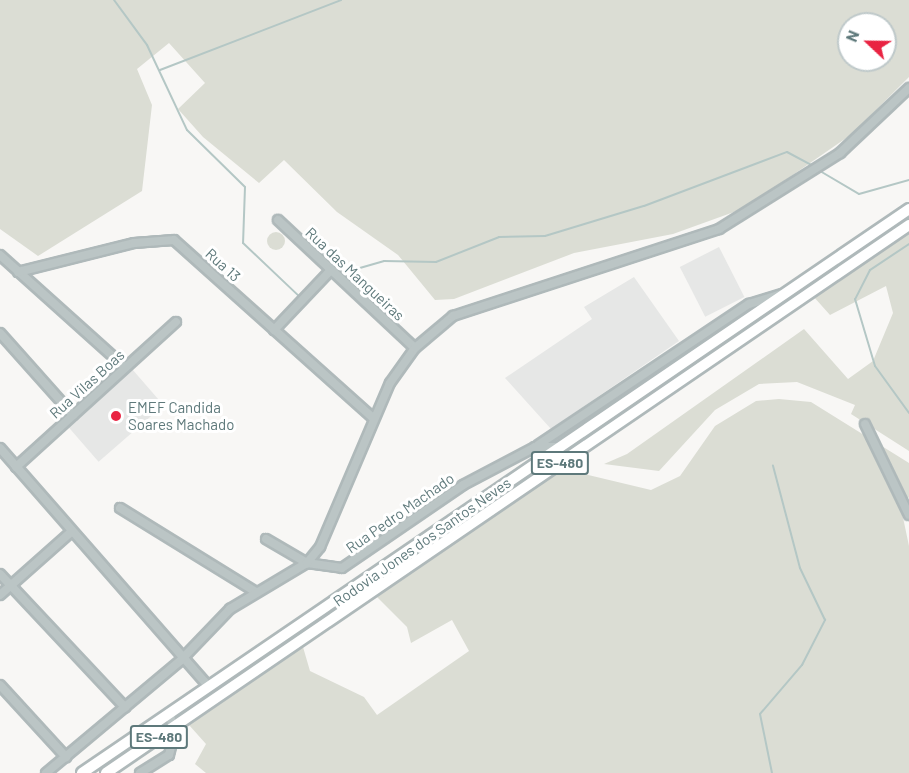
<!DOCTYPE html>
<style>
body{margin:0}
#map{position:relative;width:909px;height:773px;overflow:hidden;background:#f8f7f5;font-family:Barlow,sans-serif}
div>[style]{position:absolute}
.built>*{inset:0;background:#e6e7e6;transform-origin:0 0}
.green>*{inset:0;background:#dbddd4}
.round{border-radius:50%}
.stream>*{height:2px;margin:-1px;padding:0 1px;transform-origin:1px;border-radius:1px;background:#b4c7c5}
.roads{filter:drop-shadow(2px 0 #afb9ba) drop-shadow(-2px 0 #afb9ba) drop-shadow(0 2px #afb9ba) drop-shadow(0 -2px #afb9ba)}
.minor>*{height:8px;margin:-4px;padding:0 4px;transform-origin:4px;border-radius:4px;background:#bbc5c5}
.major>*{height:10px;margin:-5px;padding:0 5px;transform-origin:5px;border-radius:5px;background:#fff}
.dots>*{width:16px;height:16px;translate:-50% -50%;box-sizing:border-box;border:3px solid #fff;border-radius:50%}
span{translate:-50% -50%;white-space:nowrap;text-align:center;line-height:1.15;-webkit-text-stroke:6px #fff;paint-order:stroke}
.shield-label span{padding:2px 4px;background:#fff;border:2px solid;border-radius:4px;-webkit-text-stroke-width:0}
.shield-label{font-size:14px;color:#5e797b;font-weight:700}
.street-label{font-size:15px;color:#5e797b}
.poi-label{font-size:15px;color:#5e797b}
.left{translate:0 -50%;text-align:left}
.north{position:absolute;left:837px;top:12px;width:60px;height:60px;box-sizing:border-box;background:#fff;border:2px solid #bfc9ca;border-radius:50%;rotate:292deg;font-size:16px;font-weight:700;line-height:24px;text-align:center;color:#5e797b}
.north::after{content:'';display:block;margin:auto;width:21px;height:27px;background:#e92342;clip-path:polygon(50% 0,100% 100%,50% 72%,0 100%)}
</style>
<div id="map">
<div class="built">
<i style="left:719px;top:247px;width:56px;height:44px;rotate:63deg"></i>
<i style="clip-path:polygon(634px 277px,679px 341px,551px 429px,505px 378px,592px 319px,584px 307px)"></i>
<i style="left:132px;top:369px;width:48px;height:86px;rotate:49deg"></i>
</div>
<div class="green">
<i style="clip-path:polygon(evenodd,0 0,909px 0,909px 77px,852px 134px,745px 208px,673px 234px,574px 253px,454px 299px,435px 300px,398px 255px,337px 212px,284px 160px,259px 183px,203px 137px,178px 109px,205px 83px,169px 43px,137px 69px,152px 105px,142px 191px,38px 256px,0 229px,0 0,849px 24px,885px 24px,885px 60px,849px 60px,849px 24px)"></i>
<i style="clip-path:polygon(909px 232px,909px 451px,851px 414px,855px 405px,797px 382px,759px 384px,715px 410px,659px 471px,604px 464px,627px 454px,804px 329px,848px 379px,873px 361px,893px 313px,886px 286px,830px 315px,813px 296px)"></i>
<i class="round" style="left:267px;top:232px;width:18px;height:18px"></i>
<i style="clip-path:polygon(779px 399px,811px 402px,909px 463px,909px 497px,901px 508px,909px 546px,909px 773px,206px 773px,195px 764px,206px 744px,189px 725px,303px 647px,310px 671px,364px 697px,377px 715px,469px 651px,452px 620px,411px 643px,407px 627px,375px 595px,559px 468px,651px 490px,680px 476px,715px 426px,756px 401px)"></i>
</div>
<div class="stream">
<i style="left:114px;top:0;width:56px;rotate:53.7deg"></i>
<i style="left:147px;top:45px;width:94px;rotate:64.8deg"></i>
<i style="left:187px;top:130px;width:81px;rotate:44.5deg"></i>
<i style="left:245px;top:187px;width:56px;rotate:92deg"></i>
<i style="left:243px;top:243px;width:79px;rotate:43.5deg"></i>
<i style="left:160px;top:70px;width:194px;rotate:-21.1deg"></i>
<i style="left:820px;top:171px;width:45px;rotate:30.5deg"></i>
<i style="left:859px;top:194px;width:52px;rotate:-15.6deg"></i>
<i style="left:909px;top:244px;width:47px;rotate:146.3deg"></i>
<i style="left:870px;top:270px;width:33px;rotate:117deg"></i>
<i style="left:855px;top:299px;width:70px;rotate:73.4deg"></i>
<i style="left:875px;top:366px;width:58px;rotate:54.1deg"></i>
<i style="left:339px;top:274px;width:47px;rotate:-16.1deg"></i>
<i style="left:384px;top:261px;width:52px;rotate:1.1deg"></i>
<i style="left:436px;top:262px;width:68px;rotate:-21.6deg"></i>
<i style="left:499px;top:237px;width:46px;rotate:-1.2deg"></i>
<i style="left:545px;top:236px;width:103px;rotate:-16.9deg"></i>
<i style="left:644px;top:206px;width:153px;rotate:-20.7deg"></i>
<i style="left:787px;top:152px;width:30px;rotate:28deg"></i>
<i style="left:325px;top:282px;width:10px;rotate:-37deg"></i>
<i style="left:772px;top:773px;width:60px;rotate:-101.5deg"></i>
<i style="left:760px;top:714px;width:65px;rotate:-49.4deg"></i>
<i style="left:802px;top:665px;width:51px;rotate:-62.9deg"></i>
<i style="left:825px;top:620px;width:58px;rotate:-115.7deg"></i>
<i style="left:800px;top:568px;width:106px;rotate:-104.8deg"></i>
</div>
<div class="roads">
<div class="minor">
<i style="left:278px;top:220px;width:187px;rotate:43.1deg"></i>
<i style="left:0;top:255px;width:168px;rotate:41.9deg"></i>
<i style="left:18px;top:272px;width:120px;rotate:-14deg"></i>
<i style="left:134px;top:243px;width:40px;rotate:-4.3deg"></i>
<i style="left:174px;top:240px;width:267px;rotate:41.8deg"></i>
<i style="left:274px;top:330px;width:83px;rotate:-46.5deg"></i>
<i style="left:0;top:333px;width:110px;rotate:48.3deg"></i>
<i style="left:865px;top:424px;width:101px;rotate:64.2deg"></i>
<i style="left:538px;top:445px;width:254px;rotate:-33.8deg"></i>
<i style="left:749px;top:304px;width:34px;rotate:-17deg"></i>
<i style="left:0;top:448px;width:317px;rotate:48.8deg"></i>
<i style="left:16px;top:467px;width:216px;rotate:-42.2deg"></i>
<i style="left:120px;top:508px;width:160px;rotate:31.7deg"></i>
<i style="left:266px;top:539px;width:48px;rotate:30.3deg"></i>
<i style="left:307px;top:563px;width:35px;rotate:8deg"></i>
<i style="left:342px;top:568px;width:147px;rotate:-34.4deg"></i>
<i style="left:463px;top:485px;width:81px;rotate:-27.8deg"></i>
<i style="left:535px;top:447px;width:26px"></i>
<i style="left:0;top:574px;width:183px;rotate:46.8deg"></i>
<i style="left:0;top:595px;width:95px;rotate:-41.6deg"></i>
<i style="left:0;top:685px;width:98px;rotate:47.5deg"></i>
<i style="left:46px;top:773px;width:176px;rotate:-39.9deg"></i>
<i style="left:181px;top:660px;width:71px;rotate:-46.1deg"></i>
<i style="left:230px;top:609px;width:90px;rotate:-30.9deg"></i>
<i style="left:307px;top:563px;width:21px;rotate:-51deg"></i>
<i style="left:320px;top:547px;width:178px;rotate:-66.9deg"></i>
<i style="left:390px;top:383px;width:43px;rotate:-54.5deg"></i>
<i style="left:415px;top:348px;width:50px;rotate:-40.1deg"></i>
<i style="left:453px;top:316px;width:280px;rotate:-18.1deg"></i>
<i style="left:719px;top:229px;width:143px;rotate:-32.1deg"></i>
<i style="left:840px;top:153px;width:95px;rotate:-43.3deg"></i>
<i style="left:140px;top:773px;width:34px;rotate:-32deg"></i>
<i style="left:169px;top:755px;width:21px;rotate:-76deg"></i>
<i style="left:174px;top:735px;width:20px;rotate:-101deg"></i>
</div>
<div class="major">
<i style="left:82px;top:773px;width:1001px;rotate:-34.29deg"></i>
<i style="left:106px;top:773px;width:972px;rotate:-34.31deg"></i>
</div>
</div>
<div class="dots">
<i style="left:116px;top:416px;background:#e92342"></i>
</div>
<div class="shield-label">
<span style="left:560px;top:463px">ES-480</span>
<span style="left:159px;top:737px">ES-480</span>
</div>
<div class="street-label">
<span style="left:223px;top:265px;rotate:42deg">Rua 13</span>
<span style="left:355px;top:274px;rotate:43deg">Rua das Mangueiras</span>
<span style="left:87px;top:384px;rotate:-42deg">Rua Vilas Boas</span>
<span style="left:400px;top:513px;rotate:-35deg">Rua Pedro Machado</span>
<span style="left:422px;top:542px;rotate:-35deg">Rodovia Jones dos Santos Neves</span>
</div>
<div class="poi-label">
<span class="left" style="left:128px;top:416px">EMEF Candida<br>Soares Machado</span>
</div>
<div class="north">N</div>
</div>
